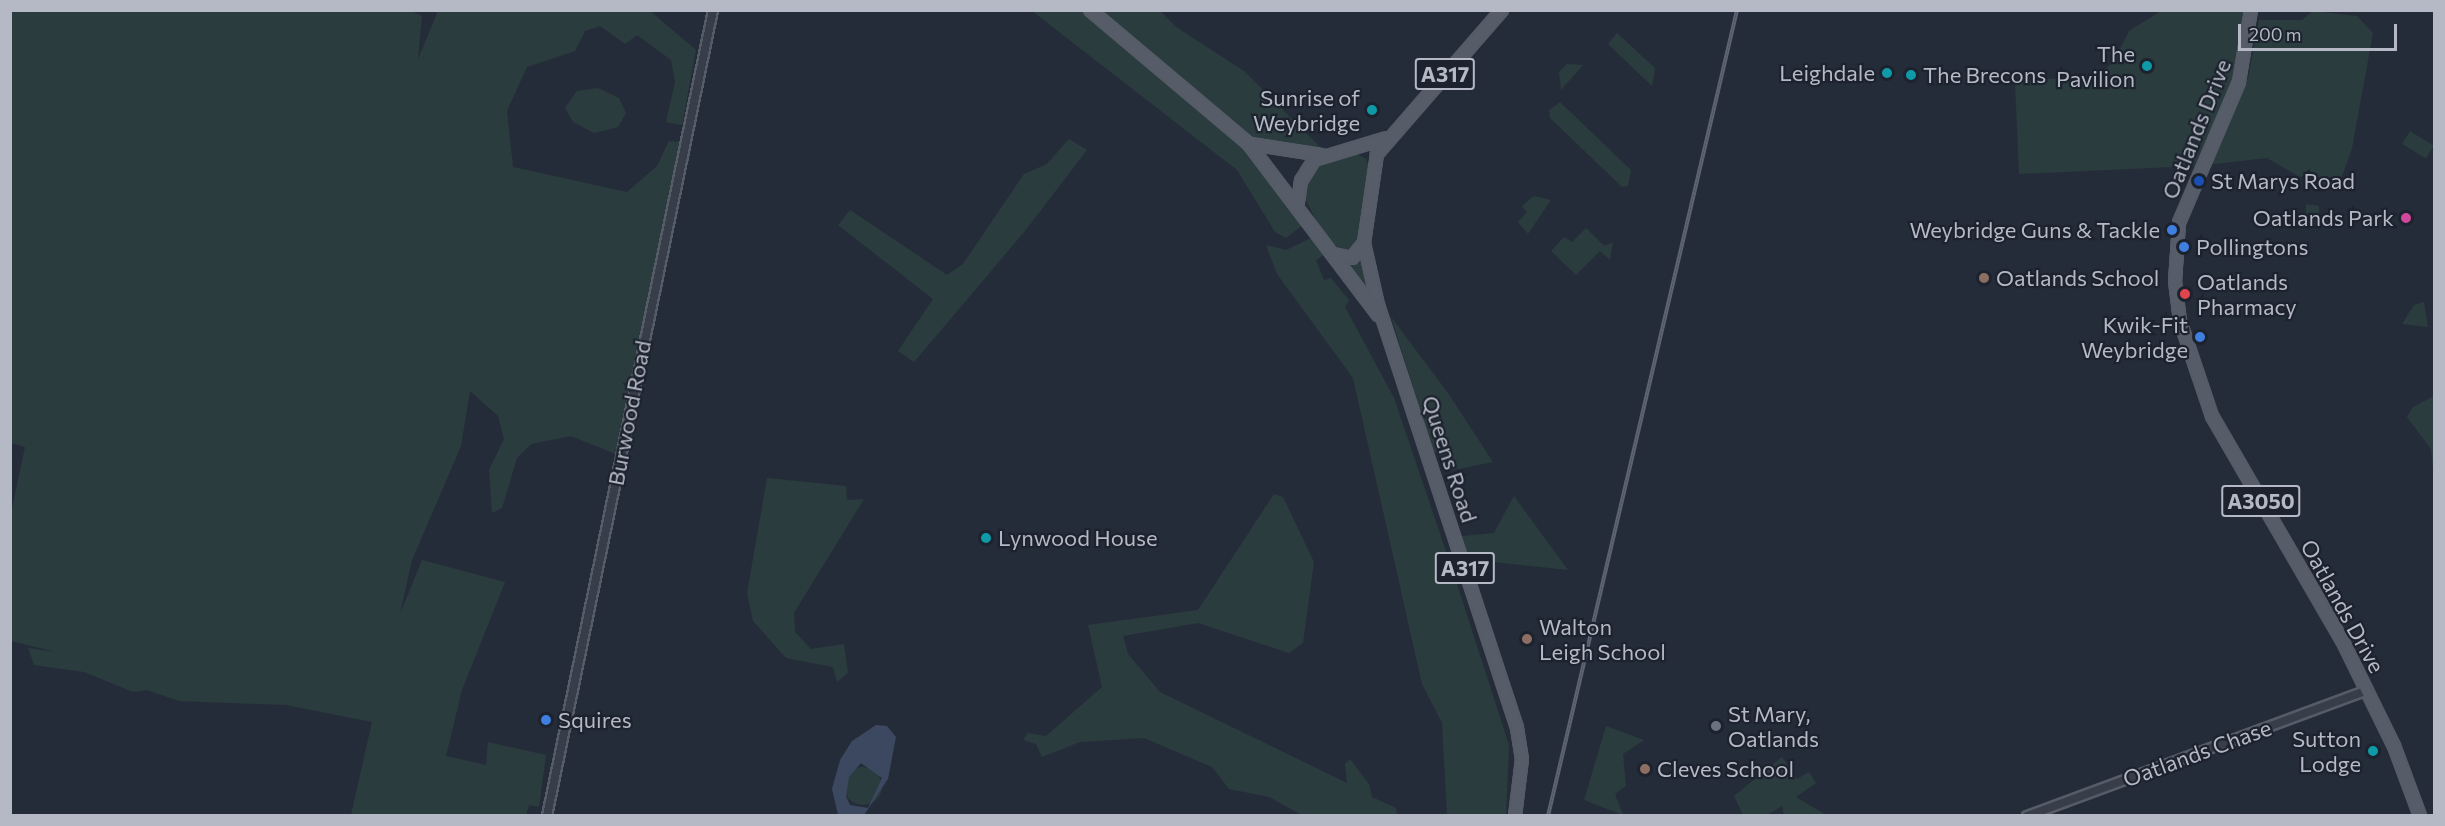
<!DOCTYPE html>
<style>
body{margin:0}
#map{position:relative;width:2445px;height:826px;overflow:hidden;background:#252c39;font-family:Commissioner,sans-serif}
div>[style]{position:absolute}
.green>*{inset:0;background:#2b3c3e;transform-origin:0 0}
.round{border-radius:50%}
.water>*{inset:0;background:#3c4860}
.roads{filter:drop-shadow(2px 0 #565c67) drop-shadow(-2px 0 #565c67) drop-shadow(0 2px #565c67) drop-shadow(0 -2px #565c67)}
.minor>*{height:8px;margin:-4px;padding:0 4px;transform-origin:4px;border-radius:4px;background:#383e49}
.major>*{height:10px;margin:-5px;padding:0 5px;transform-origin:5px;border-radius:5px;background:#565d69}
.rail>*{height:4px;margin-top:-2px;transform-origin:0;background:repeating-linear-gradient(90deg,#1d232e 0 4.5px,#5d6372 0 9px);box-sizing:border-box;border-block:2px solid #5d6372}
.dots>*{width:16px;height:16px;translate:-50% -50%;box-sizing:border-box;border:3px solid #1d232e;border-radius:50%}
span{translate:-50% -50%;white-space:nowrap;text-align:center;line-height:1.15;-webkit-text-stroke:4.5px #1d232e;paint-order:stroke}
.shield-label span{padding:2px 4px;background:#1d232e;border:2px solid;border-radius:4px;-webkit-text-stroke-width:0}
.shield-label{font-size:21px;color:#b4b9c5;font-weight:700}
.poi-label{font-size:22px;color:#b4b9c5}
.right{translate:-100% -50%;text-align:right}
.left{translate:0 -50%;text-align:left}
.street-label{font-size:22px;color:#b4b9c5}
.frame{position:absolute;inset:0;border:12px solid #b4b9c5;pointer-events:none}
.scale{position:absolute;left:2238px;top:24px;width:159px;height:27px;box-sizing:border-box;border:3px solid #b4b9c5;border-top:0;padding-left:8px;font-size:18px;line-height:21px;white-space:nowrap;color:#b4b9c5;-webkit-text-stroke:4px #1d232e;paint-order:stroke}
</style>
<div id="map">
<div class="green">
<i style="clip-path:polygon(11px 11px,411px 11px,422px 16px,418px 59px,438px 11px,650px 11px,696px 50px,682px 125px,666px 122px,675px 82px,671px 60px,637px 35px,625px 44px,600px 26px,585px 31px,575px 51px,527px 67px,507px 111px,513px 167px,627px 192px,657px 166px,669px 141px,683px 142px,618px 455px,571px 436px,531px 444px,517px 458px,502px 508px,492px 513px,489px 470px,504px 439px,498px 416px,470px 391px,461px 446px,412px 560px,400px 614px,422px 560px,505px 582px,462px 690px,446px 756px,486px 765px,488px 742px,546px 755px,539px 807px,529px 805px,526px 815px,351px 815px,372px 722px,286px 705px,179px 701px,147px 690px,133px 692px,84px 672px,34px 665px,28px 648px,56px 652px,11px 641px,11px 513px,25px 447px,11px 443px)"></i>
<i style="clip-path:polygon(1032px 11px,1081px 11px,1249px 153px,1304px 224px,1286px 238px,1275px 232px,1237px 170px)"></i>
<i style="clip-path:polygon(1101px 11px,1160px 11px,1176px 27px,1244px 71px,1321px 148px,1253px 137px)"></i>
<i style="clip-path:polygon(2161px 11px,2245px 11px,2234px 79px,2194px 166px,2019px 174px,2015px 81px,2098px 76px,2114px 61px,2129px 31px)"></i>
<i style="clip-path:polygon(2313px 11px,2357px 16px,2373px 33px,2352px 148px,2339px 185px,2307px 181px,2267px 158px,2206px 165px,2248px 78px,2259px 20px,2302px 20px)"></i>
<i style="clip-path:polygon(1617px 33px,1655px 68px,1652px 86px,1608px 44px)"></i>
<i style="clip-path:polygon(1567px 64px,1583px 65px,1561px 90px,1559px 72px)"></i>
<i style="clip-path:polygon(598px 88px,619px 98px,626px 113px,618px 127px,594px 133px,573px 122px,565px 108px,577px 91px)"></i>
<i style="clip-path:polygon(1560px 102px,1631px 170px,1628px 186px,1622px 187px,1550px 118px,1549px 110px)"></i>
<i style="left:2410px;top:131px;width:28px;height:15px;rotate:32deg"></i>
<i style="clip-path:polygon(1069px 139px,1087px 150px,1025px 231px,914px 362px,898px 351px,933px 299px,838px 225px,850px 210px,947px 275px,963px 264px,1024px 174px,1047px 164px)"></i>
<i style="clip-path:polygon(1355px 153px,1366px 159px,1370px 170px,1359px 243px,1348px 254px,1325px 238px,1304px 196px,1309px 176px,1320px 165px)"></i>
<i style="clip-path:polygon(1534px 196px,1551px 200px,1528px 234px,1518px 222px,1527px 212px,1522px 206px)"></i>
<i style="clip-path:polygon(2306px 204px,2319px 206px,2319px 225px,2297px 225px,2297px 218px,2306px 217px)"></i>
<i style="clip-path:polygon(1586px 228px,1604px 246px,1613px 242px,1610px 260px,1600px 251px,1576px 275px,1551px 251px,1564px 237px,1572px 242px)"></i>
<i style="clip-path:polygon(1311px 238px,1327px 253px,1316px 260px,1324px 280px,1331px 278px,1349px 300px,1345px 307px,1394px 398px,1455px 578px,1509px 745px,1506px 815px,1447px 815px,1442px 723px,1422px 684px,1353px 378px,1277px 274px,1266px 245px,1286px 250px)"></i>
<i style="clip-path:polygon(1361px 255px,1372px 291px,1369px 296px,1342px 261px)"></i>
<i style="clip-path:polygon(2424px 302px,2428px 327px,2402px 324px,2414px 305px)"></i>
<i style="clip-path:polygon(1391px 317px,1448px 393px,1493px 462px,1449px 471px,1433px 449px)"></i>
<i style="clip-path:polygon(2434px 396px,2434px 481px,2431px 449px,2407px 417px,2413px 407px)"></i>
<i style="clip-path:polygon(767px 478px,846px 486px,847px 500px,864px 499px,794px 613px,795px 632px,811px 649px,844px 644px,848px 673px,837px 682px,833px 667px,786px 658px,753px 621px,747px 593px)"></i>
<i style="clip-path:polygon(1274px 494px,1283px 497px,1314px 562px,1303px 643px,1289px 653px,1198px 623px,1123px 636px,1128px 654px,1160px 692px,1347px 783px,1345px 764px,1350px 759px,1369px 784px,1372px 797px,1396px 808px,1397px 815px,1302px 815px,1269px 797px,1229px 789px,1212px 767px,1144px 738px,1080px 742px,1042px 757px,1036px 744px,1023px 740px,1028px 733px,1046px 736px,1102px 687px,1088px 625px,1198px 610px)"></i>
<i style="clip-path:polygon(1514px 496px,1568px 570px,1467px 559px,1462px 536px,1494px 533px)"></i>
<i style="clip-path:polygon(1606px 726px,1644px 740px,1623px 754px,1626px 786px,1615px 794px,1623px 815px,1584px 800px)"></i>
<i style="clip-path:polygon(1782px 757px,1797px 779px,1809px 772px,1816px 783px,1796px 797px,1826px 815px,1784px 815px,1782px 806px,1767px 815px,1743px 815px,1734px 796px)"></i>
<i class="round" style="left:844px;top:767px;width:38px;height:38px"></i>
</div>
<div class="water">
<i style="clip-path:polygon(evenodd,876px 725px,887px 726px,896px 737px,888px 779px,864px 815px,838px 815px,832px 789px,840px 760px,852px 741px,876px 725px,861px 763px,882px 778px,868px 808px,850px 805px,846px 796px,849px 777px,861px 763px)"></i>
</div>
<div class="roads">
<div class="minor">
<i style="left:547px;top:816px;width:823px;rotate:-78.36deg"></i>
<i style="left:2027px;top:816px;width:363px;rotate:-20.3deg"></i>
</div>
<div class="major">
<i style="left:1090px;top:10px;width:207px;rotate:40.1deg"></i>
<i style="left:1248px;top:143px;width:216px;rotate:52.9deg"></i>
<i style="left:1502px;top:10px;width:191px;rotate:131deg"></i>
<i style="left:1377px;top:154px;width:90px;rotate:98.3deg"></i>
<i style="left:1364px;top:243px;width:64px;rotate:77.3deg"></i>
<i style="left:1378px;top:305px;width:445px;rotate:71.8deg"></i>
<i style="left:1517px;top:728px;width:31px;rotate:81deg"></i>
<i style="left:1522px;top:759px;width:57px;rotate:97deg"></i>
<i style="left:2251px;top:10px;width:73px;rotate:99.5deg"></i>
<i style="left:2239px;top:82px;width:153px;rotate:113.1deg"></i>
<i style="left:2179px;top:223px;width:58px;rotate:93.9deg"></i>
<i style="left:2175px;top:281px;width:40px;rotate:82.9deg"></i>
<i style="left:2180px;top:321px;width:100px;rotate:71.4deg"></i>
<i style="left:2212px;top:416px;width:259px;rotate:59.9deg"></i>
<i style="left:2342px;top:640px;width:118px;rotate:63.9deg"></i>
<i style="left:2394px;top:746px;width:75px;rotate:69.6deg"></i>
<i style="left:1251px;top:144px;width:71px;rotate:8.9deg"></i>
<i style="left:1298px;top:202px;width:21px;rotate:-82deg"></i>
<i style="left:1301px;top:181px;width:25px;rotate:-58deg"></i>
<i style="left:1314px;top:160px;width:76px;rotate:-16.8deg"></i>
<i style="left:1334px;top:254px;width:18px;rotate:13deg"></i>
<i style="left:1352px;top:258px;width:19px;rotate:-51deg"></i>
</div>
</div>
<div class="rail">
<i style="left:1548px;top:816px;width:828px;rotate:-76.8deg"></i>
</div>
<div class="dots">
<i style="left:2147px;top:66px;background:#0f9aa8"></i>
<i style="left:1887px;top:73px;background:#0f9aa8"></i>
<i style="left:1911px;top:75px;background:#0f9aa8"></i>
<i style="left:1372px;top:110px;background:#0f9aa8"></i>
<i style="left:2199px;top:181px;background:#1a4fb4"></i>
<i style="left:2406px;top:218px;background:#d1479c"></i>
<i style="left:2172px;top:230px;background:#3f7fe0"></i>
<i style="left:2184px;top:247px;background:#3f7fe0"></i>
<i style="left:1984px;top:278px;background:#8d6e63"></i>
<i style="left:2185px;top:294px;background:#e0444e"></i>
<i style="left:2200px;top:337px;background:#3f7fe0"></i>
<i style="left:986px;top:538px;background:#0f9aa8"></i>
<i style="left:1527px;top:639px;background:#8d6e63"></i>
<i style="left:546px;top:720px;background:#3f7fe0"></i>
<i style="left:1716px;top:726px;background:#6b7280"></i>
<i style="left:2373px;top:751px;background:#0f9aa8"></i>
<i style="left:1645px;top:769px;background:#8d6e63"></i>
</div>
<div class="shield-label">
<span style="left:1445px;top:74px">A317</span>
<span style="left:2261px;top:501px">A3050</span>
<span style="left:1465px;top:568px">A317</span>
</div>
<div class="poi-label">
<span class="right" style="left:2135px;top:66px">The<br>Pavilion</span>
<span class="right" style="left:1875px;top:73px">Leighdale</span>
<span class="left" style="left:1923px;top:75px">The Brecons</span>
<span class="right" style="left:1360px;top:110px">Sunrise of<br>Weybridge</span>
<span class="left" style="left:2211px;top:181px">St Marys Road</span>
<span class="right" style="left:2394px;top:218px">Oatlands Park</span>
<span class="right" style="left:2160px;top:230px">Weybridge Guns &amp; Tackle</span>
<span class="left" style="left:2196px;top:247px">Pollingtons</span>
<span class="left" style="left:1996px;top:278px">Oatlands School</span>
<span class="left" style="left:2197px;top:294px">Oatlands<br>Pharmacy</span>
<span class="right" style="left:2188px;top:337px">Kwik-Fit<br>Weybridge</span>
<span class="left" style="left:998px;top:538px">Lynwood House</span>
<span class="left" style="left:1539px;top:639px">Walton<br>Leigh School</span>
<span class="left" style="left:1728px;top:726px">St Mary,<br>Oatlands</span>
<span class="left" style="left:558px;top:720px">Squires</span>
<span class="right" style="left:2361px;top:751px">Sutton<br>Lodge</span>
<span class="left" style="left:1657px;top:769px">Cleves School</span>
</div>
<div class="street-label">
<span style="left:2196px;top:129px;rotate:-68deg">Oatlands Drive</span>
<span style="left:629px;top:413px;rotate:-79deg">Burwood Road</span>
<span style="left:1450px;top:459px;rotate:72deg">Queens Road</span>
<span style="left:2343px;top:606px;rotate:61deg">Oatlands Drive</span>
<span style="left:2197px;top:753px;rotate:-20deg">Oatlands Chase</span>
</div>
<div class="frame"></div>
<div class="scale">200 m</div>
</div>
